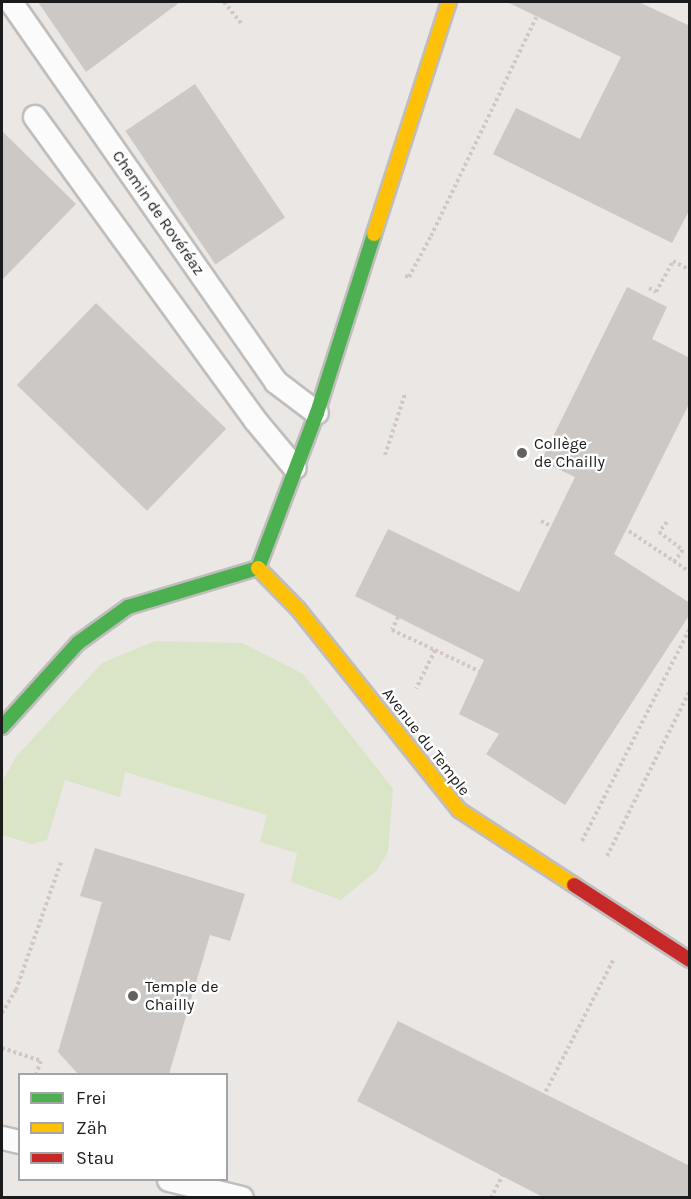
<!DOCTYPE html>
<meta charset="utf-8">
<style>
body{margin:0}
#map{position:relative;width:691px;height:1199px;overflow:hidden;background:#eae7e4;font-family:Karla,sans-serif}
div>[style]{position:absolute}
.grass>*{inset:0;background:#dae4c6}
.building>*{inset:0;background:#cbc8c5;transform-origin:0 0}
.path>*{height:4px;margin-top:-2px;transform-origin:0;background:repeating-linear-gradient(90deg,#d4c6c6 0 3px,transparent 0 6px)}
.roads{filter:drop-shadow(2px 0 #bfbebc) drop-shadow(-2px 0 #bfbebc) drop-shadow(0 2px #bfbebc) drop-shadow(0 -2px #bfbebc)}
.lane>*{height:22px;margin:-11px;padding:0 11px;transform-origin:11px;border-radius:11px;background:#fcfbfb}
.fast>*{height:14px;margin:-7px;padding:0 7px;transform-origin:7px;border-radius:7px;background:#4caf50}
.slow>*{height:14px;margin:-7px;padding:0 7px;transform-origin:7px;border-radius:7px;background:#ffc107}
.jam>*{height:14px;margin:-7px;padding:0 7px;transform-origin:7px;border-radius:7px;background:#c62828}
.dots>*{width:16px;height:16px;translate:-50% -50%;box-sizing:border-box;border:3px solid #fff;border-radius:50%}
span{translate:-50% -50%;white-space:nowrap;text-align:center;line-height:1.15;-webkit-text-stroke:4.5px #fff;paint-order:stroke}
.street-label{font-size:16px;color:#1b1b1b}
.poi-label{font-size:16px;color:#1b1b1b}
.left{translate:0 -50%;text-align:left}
.frame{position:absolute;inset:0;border:3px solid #1b1b1b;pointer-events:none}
.legend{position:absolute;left:18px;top:1073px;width:210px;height:108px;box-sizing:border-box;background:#fff;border:2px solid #a4a4a4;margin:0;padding:8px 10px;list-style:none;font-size:18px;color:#1b1b1b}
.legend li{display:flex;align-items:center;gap:12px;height:30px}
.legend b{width:30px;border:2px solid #a4a4a4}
</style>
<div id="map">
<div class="grass">
<i style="clip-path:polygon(155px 641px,242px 643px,303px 674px,393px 789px,388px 852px,376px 871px,341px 900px,291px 882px,297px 853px,260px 842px,267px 815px,125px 772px,120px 797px,65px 780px,47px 840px,32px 844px,2px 835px,2px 782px,16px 757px,102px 663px)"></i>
</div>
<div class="building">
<i style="clip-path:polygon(38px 2px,180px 2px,86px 72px)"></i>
<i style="clip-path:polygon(507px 2px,639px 2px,690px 26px,690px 209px,672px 243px,493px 154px,516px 108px,580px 139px,621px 57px)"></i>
<i style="left:195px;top:84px;width:161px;height:84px;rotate:56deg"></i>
<i style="clip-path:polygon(2px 131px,76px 204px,2px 280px)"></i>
<i style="clip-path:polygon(627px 287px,667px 307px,652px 339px,690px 358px,690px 402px,614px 554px,690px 603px,690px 614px,565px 805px,486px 754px,499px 734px,459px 714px,484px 660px,355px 596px,388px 529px,519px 592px,575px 477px,541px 461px)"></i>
<i style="left:96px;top:303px;width:181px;height:114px;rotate:44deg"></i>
<i style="clip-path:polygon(95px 848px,245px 894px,230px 941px,210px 935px,169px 1074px,78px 1074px,58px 1052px,102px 902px,80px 896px)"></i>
<i style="clip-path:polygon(398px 1021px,690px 1166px,690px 1197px,543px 1197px,357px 1101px)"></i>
</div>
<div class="path">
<i style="left:224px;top:2px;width:28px;rotate:51deg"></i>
<i style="left:405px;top:276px;width:4px;rotate:14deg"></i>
<i style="left:409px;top:277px;width:47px;rotate:-61.8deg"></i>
<i style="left:431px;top:236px;width:246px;rotate:-64.3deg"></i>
<i style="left:649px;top:288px;width:8px;rotate:30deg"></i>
<i style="left:656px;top:292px;width:35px;rotate:-61deg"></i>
<i style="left:673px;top:261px;width:19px;rotate:28deg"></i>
<i style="left:385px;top:455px;width:64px;rotate:-71.8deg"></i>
<i style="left:584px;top:501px;width:128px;rotate:33.8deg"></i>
<i style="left:541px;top:521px;width:11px;rotate:27deg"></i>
<i style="left:667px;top:522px;width:13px;rotate:129deg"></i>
<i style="left:659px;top:532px;width:30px;rotate:37deg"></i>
<i style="left:683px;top:550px;width:15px;rotate:127deg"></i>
<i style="left:398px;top:617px;width:14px;rotate:115deg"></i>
<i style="left:392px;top:630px;width:47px;rotate:24.9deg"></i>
<i style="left:435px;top:650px;width:43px;rotate:116deg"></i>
<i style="left:435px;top:650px;width:60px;rotate:25.7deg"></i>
<i style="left:582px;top:841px;width:239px;rotate:-63.1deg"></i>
<i style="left:607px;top:856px;width:186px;rotate:-63.4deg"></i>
<i style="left:2px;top:1013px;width:27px;rotate:-59deg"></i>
<i style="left:16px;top:990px;width:136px;rotate:-70.6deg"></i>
<i style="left:2px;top:1048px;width:41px;rotate:18.4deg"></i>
<i style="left:41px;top:1061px;width:14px;rotate:111deg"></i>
<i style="left:491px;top:1198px;width:269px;rotate:-62.8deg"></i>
</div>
<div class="roads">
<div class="lane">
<i style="left:11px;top:2px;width:463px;rotate:55.1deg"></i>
<i style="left:276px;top:382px;width:51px;rotate:37.1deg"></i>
<i style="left:35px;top:117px;width:374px;rotate:54deg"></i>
<i style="left:255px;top:420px;width:62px;rotate:50.2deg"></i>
<i style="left:2px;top:1138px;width:18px;rotate:13deg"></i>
<i style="left:169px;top:1180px;width:75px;rotate:13.9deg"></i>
</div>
<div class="fast">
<i style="left:258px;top:568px;width:166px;rotate:-69.2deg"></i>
<i style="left:317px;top:413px;width:188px;rotate:-72.3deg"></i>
<i style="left:2px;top:727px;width:113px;rotate:-47.9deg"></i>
<i style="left:78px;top:643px;width:62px;rotate:-35.8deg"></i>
<i style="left:128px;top:607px;width:136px;rotate:-16.7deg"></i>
</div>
<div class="slow">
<i style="left:374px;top:234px;width:244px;rotate:-72.1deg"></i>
<i style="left:258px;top:568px;width:59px;rotate:45.7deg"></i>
<i style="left:299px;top:610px;width:256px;rotate:51.3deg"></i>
<i style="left:459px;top:810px;width:137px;rotate:33.1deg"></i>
</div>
<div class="jam">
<i style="left:574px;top:885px;width:138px;rotate:32.9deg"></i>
</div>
</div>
<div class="dots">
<i style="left:522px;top:453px;background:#636261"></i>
<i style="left:133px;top:996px;background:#636261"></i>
</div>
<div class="street-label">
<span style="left:158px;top:213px;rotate:55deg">Chemin de Rovéréaz</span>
<span style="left:426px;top:742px;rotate:52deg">Avenue du Temple</span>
</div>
<div class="poi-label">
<span class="left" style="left:534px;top:453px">Collège<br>de Chailly</span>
<span class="left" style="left:145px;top:996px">Temple de<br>Chailly</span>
</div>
<div class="frame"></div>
<ul class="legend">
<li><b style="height:8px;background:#4caf50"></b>Frei</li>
<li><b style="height:8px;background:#ffc107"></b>Zäh</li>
<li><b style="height:8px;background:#c62828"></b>Stau</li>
</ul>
</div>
